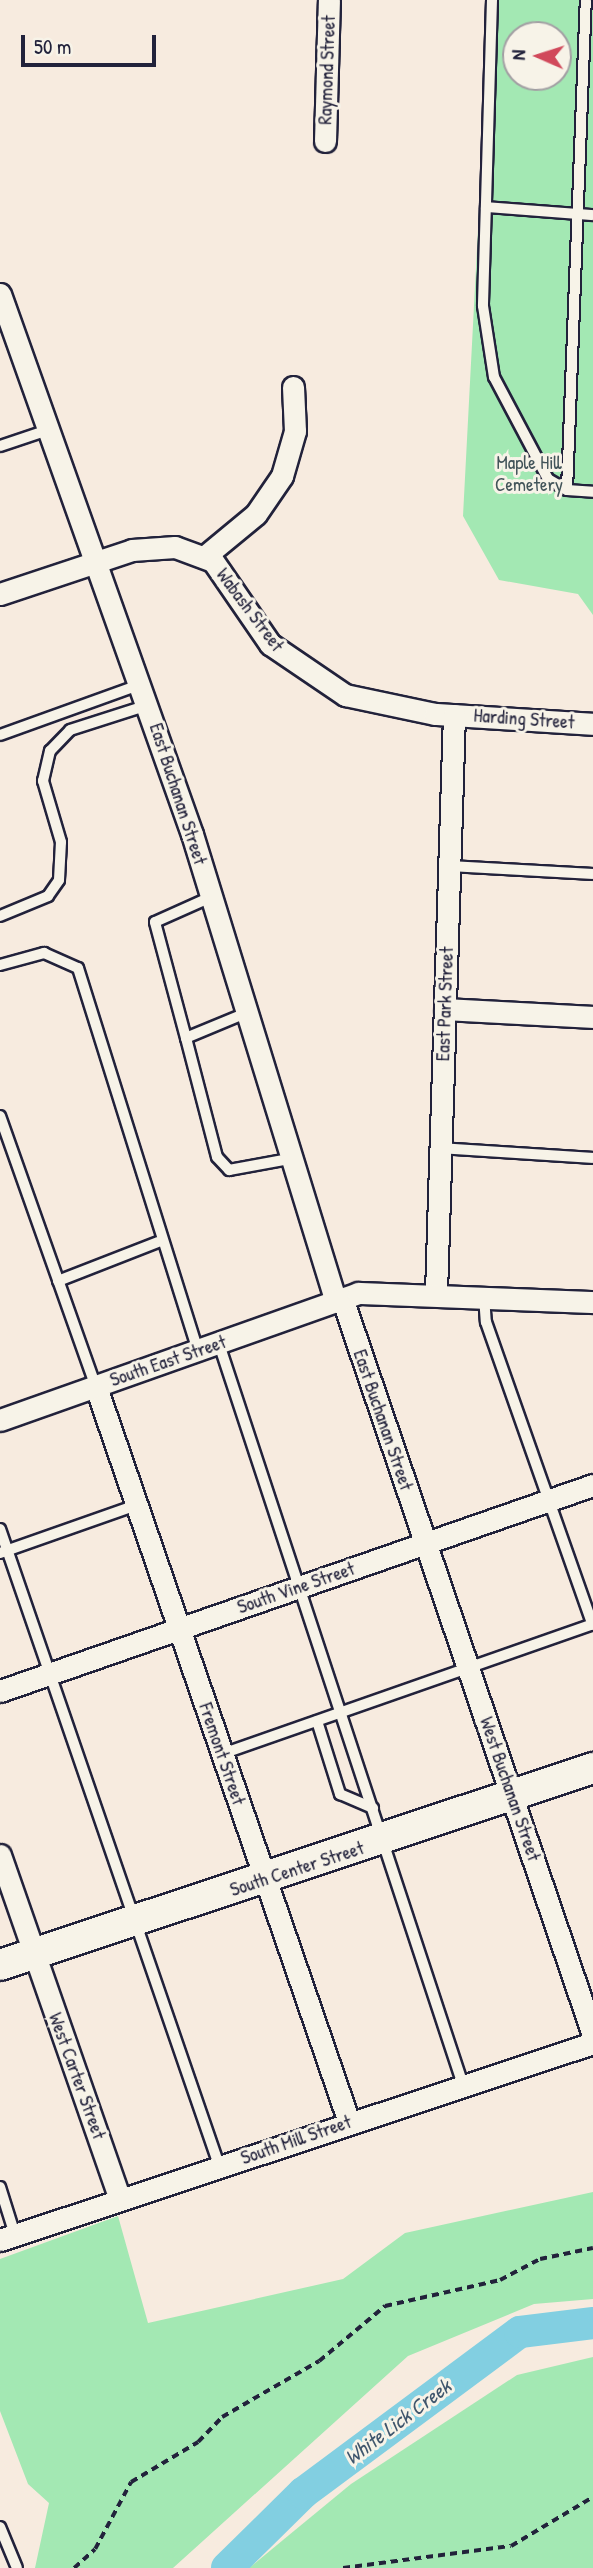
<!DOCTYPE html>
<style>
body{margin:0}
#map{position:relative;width:593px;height:2568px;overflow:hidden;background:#f7ebdf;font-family:"Patrick Hand",sans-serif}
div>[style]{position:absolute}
.green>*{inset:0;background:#a3e8b3}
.river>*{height:32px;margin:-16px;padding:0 16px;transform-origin:16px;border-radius:16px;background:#82cfe1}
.path>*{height:3.5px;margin-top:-1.75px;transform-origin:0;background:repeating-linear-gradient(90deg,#22223b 0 7px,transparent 0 12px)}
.roads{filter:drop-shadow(2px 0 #22223b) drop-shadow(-2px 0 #22223b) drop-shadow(0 2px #22223b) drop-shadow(0 -2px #22223b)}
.service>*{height:10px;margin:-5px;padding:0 5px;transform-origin:5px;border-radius:5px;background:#f7f3e8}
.minor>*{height:21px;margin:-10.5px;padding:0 10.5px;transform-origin:10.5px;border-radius:10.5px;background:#f7f3e8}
.secondary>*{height:30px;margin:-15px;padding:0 15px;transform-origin:15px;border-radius:15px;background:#f7f3e8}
span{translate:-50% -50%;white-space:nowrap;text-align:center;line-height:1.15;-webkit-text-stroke:6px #f7f3e8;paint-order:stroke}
.street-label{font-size:19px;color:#22223b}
.park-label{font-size:19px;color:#425459}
.water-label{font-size:21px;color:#3f566d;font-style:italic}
.north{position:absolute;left:502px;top:21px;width:70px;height:70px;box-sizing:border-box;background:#f7f3e8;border:2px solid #a29fa3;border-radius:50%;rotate:273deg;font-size:19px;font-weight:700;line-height:28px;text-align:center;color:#22223b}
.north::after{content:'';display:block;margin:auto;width:24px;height:32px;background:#d1495b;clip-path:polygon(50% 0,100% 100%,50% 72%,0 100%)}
.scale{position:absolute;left:21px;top:35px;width:135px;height:32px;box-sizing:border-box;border:4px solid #22223b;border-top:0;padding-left:9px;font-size:21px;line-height:24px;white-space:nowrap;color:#22223b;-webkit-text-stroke:5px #f7f3e8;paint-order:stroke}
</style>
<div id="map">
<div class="green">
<i style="clip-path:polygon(evenodd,490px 0,593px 0,593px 615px,578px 594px,499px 580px,463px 516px,490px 0,516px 35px,558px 35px,558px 77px,516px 77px,516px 35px)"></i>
<i style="clip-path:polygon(593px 2192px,593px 2299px,534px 2304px,408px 2356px,173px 2568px,35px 2568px,49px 2503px,28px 2484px,0 2411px,0 2259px,118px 2216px,148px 2323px,343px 2279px,405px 2233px)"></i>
<i style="clip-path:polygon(593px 2357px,593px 2568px,249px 2568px,351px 2484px,517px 2375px)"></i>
</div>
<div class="river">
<i style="left:227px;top:2568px;width:107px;rotate:-44.6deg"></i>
<i style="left:303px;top:2493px;width:270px;rotate:-36.6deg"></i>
<i style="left:520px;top:2332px;width:74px;rotate:-7deg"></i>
</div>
<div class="path">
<i style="left:74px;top:2568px;width:28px;rotate:-42deg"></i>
<i style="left:95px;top:2549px;width:76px;rotate:-61.8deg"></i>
<i style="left:131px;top:2482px;width:78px;rotate:-30.8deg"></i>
<i style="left:198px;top:2442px;width:35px;rotate:-46deg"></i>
<i style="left:222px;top:2417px;width:112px;rotate:-30deg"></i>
<i style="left:319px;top:2361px;width:86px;rotate:-39.8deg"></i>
<i style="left:385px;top:2306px;width:118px;rotate:-12.7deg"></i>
<i style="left:500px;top:2280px;width:45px;rotate:-27.7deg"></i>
<i style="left:540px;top:2259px;width:54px;rotate:-11.7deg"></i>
<i style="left:343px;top:2568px;width:169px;rotate:-7.5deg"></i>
<i style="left:511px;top:2546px;width:96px;rotate:-30.9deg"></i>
</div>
<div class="roads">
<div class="service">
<i style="left:492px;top:0;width:306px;rotate:91.7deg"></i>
<i style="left:483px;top:306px;width:72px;rotate:81.2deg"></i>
<i style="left:494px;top:377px;width:115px;rotate:62.1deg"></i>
<i style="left:548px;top:479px;width:22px;rotate:30deg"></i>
<i style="left:567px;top:490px;width:26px;rotate:4deg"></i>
<i style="left:486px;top:207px;width:107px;rotate:4.3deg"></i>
<i style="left:0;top:446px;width:51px;rotate:-18.4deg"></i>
<i style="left:567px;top:490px;width:490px;rotate:-87.8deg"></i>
<i style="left:0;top:735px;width:151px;rotate:-19.8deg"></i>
<i style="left:450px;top:866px;width:143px;rotate:3.2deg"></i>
<i style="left:0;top:916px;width:52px;rotate:-22.6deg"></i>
<i style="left:48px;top:896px;width:19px;rotate:-55deg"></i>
<i style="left:59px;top:880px;width:38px;rotate:-87deg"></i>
<i style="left:61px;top:842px;width:64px;rotate:-106.4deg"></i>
<i style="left:43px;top:781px;width:31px;rotate:-77deg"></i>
<i style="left:50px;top:751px;width:29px;rotate:-46deg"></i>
<i style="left:70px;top:730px;width:82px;rotate:-17.8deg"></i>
<i style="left:0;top:965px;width:46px;rotate:-15.3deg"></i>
<i style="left:44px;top:953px;width:37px;rotate:24deg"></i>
<i style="left:78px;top:968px;width:402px;rotate:72.6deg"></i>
<i style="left:246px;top:1013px;width:65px;rotate:157.4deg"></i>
<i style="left:186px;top:1038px;width:123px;rotate:75.4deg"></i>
<i style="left:217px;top:1157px;width:18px;rotate:47deg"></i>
<i style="left:229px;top:1170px;width:61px;rotate:-10.4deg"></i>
<i style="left:186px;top:1038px;width:120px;rotate:-105deg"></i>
<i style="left:155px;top:922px;width:61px;rotate:-24.1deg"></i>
<i style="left:0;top:1116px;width:288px;rotate:70.5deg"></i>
<i style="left:440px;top:1148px;width:153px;rotate:3.7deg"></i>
<i style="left:58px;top:1281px;width:107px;rotate:-21.3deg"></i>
<i style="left:484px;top:1296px;width:26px;rotate:86deg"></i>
<i style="left:486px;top:1322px;width:321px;rotate:70.6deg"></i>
<i style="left:219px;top:1344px;width:780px;rotate:71.77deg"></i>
<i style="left:0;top:1529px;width:673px;rotate:71deg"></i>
<i style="left:0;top:1553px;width:144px;rotate:-19.4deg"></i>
<i style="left:317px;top:1721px;width:77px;rotate:72.5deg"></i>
<i style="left:340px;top:1794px;width:36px;rotate:23deg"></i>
<i style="left:222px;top:1754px;width:393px;rotate:-19.3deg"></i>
<i style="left:0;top:2187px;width:50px;rotate:72.6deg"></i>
<i style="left:0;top:2527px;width:44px;rotate:67.5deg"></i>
</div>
<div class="minor">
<i style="left:325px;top:141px;width:141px;rotate:-88.4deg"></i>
<i style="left:0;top:294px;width:573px;rotate:70.43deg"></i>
<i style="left:192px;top:834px;width:487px;rotate:72.9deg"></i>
<i style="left:204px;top:557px;width:67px;rotate:-39.6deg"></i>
<i style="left:256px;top:514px;width:46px;rotate:-55.6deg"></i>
<i style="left:282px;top:476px;width:47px;rotate:-73.9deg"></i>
<i style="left:295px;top:431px;width:44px;rotate:-92.6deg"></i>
<i style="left:0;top:594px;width:139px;rotate:-18.4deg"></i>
<i style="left:132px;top:550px;width:43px;rotate:-4deg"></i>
<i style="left:175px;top:547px;width:40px;rotate:20.2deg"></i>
<i style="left:213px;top:561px;width:101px;rotate:55.5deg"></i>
<i style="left:270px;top:644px;width:91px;rotate:34.2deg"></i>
<i style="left:345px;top:695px;width:92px;rotate:11.9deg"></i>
<i style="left:435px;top:714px;width:158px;rotate:3.6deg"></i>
<i style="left:445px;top:1009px;width:148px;rotate:3.1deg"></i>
<i style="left:436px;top:1293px;width:578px;rotate:-88.22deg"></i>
<i style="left:342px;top:1298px;width:779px;rotate:71.19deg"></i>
<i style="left:96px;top:1387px;width:777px;rotate:71.01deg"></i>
<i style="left:0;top:1420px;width:380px;rotate:-19.5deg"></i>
<i style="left:358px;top:1293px;width:235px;rotate:2.2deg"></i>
<i style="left:0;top:1691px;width:628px;rotate:-19.16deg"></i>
<i style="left:0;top:1855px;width:364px;rotate:70.8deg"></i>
<i style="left:0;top:2240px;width:625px;rotate:-18.38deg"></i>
</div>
<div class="secondary">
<i style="left:0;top:1965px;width:625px;rotate:-18.38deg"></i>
</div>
</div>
<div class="street-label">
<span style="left:327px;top:70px;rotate:-88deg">Raymond Street</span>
<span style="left:250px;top:610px;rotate:53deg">Wabash Street</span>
<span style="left:524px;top:719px;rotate:4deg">Harding Street</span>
<span style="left:178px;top:794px;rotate:72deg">East Buchanan Street</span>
<span style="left:445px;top:1004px;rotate:-88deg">East Park Street</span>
<span style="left:168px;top:1361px;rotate:-19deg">South East Street</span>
<span style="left:383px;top:1420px;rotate:71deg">East Buchanan Street</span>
<span style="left:296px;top:1588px;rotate:-19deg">South Vine Street</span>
<span style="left:222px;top:1754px;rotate:71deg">Fremont Street</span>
<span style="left:510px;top:1789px;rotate:71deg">West Buchanan Street</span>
<span style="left:297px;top:1869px;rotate:-18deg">South Center Street</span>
<span style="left:77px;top:2076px;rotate:70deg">West Carter Street</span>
<span style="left:296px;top:2140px;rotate:-19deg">South Mill Street</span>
</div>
<div class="park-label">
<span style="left:529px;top:474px">Maple Hill<br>Cemetery</span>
</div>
<div class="water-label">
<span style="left:398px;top:2422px;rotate:-37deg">White Lick Creek</span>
</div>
<div class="north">N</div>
<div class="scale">50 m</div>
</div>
